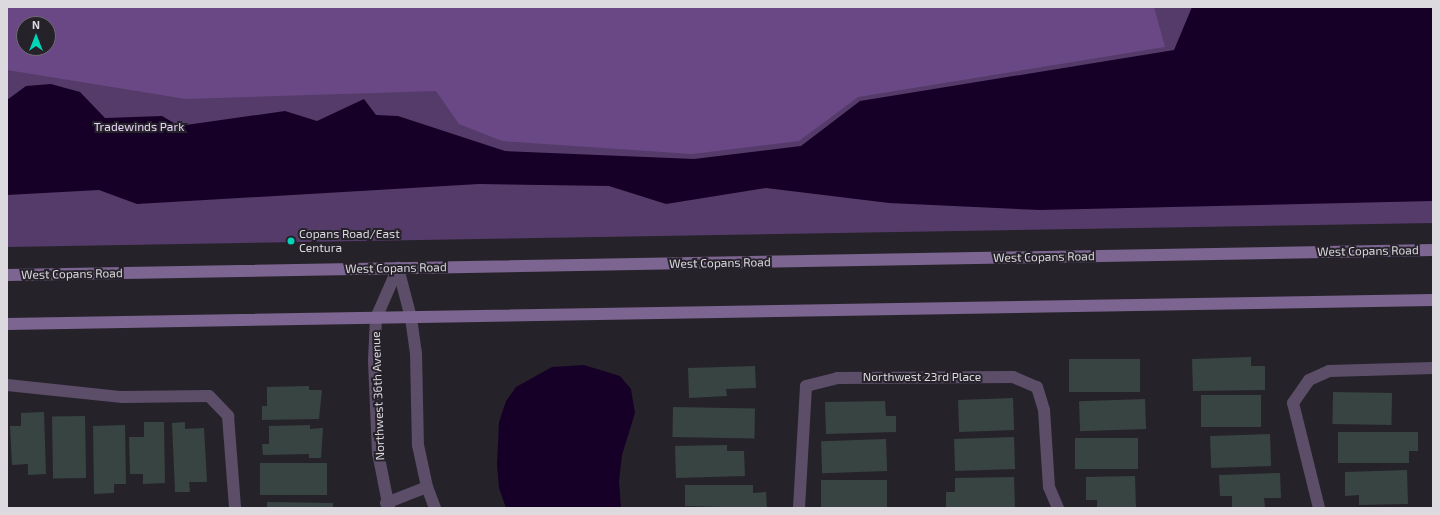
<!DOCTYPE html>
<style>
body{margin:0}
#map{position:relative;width:1440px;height:515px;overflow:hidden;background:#26222a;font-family:"Exo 2",sans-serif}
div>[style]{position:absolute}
.green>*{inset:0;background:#553b69}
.forest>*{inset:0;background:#6a4885}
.water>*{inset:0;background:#170027}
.building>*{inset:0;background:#384441;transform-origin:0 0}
.street>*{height:12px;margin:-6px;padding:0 6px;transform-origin:6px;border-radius:6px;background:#5c4e69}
.secondary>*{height:12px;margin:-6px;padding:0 6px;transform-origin:6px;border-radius:6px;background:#7c6590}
.dots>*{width:11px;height:11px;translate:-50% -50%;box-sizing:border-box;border:2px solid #26222a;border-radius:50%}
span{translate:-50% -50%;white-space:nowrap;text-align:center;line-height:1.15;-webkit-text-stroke:4px #26222a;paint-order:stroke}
.park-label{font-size:12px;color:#e7d4f8}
.poi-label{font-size:12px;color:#dcd9df}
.left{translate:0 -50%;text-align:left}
.street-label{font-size:12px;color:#dcd9df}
.frame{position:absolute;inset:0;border:8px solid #dcd9df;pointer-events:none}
.north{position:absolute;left:16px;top:16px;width:40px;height:40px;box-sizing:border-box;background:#26222a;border:1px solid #6f6b72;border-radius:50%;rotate:0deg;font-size:11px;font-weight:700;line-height:16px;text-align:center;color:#dcd9df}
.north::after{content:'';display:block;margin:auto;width:14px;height:18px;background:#00d5b7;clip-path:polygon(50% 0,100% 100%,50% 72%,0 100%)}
</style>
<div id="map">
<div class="green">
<i style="clip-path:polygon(evenodd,7px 7px,1433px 7px,1433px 223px,7px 247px,7px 7px,24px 24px,48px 24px,48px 48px,24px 48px,24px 24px)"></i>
</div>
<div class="forest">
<i style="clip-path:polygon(evenodd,7px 7px,1154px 7px,1165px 47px,858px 97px,799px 141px,692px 154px,502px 141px,459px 124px,436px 91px,186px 99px,7px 70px,7px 7px,24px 24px,48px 24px,48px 48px,24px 48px,24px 24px)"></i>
</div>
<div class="water">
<i style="clip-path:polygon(1192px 7px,1433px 7px,1433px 201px,1040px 210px,889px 203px,766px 188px,666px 204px,609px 186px,479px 184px,137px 204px,99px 190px,7px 195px,7px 100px,26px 86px,51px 84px,80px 92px,105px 118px,162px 116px,179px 126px,285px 111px,317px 121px,364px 99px,376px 115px,398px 116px,505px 151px,694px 159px,801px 146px,860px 101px,1174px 50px)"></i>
<i style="clip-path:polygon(584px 365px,620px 376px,631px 389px,635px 413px,622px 455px,619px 481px,621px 508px,506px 508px,499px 488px,497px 464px,499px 422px,506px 401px,516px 387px,552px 367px)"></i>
</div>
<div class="building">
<i style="clip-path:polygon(1251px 357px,1251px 366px,1265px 366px,1265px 390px,1193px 391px,1192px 359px)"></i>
<i style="left:1140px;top:359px;width:33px;height:71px;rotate:90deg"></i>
<i style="clip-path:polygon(755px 366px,756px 388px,726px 389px,727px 396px,689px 398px,688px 368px)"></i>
<i style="clip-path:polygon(309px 386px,309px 390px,322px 390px,319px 419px,262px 420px,262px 406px,267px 406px,267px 387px)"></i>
<i style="left:1333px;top:392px;width:59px;height:32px;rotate:1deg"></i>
<i style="left:1261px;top:395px;width:32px;height:60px;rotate:90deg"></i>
<i style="left:1013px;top:398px;width:32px;height:55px;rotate:88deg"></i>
<i style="left:1145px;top:399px;width:30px;height:66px;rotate:88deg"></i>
<i style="clip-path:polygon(885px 401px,886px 416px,896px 416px,896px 432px,826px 434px,825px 402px)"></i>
<i style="left:673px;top:407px;width:82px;height:30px;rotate:1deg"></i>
<i style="clip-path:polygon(44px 412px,46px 474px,28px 475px,28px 464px,12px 465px,10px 426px,21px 426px,21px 413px)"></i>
<i style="left:85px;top:416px;width:62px;height:33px;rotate:89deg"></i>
<i style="clip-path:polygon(144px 422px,164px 422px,165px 483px,143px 484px,143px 474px,130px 474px,129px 437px,144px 437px)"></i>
<i style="clip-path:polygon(185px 422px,185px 429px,204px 428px,207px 482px,189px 482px,190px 492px,175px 492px,172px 423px)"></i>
<i style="clip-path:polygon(125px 425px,126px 484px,114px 484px,114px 493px,94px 494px,93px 426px)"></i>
<i style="clip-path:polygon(310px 425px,310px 429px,323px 428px,321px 458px,309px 458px,309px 454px,263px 455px,262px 444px,269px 444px,269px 426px)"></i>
<i style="clip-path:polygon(1338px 432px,1418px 432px,1418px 451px,1409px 451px,1409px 463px,1338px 463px)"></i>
<i style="left:1270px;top:434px;width:32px;height:60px;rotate:88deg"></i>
<i style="left:1014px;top:437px;width:32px;height:60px;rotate:88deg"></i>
<i style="left:1075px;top:438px;width:63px;height:31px"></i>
<i style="left:886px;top:439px;width:32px;height:65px;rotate:88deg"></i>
<i style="clip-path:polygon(727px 445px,727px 451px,744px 451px,745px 476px,676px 478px,675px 446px)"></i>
<i style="left:327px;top:463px;width:32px;height:67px;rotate:90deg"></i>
<i style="clip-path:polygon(1407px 470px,1408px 504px,1359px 505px,1359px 495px,1345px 496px,1345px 472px)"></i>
<i style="clip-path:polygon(1280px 473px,1281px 498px,1264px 498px,1265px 507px,1232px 508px,1232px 496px,1220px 496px,1219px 475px)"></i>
<i style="clip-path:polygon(1135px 476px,1136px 508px,1097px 508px,1097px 500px,1086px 500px,1086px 477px)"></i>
<i style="clip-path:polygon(1014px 477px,1015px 508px,946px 508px,946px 492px,955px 492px,955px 478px)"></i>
<i style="left:887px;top:480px;width:28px;height:66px;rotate:90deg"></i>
<i style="clip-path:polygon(685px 485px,753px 485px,753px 493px,766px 492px,767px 508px,685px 506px)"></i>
<i style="clip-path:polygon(267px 502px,333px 503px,333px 508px,267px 508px)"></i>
</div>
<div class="street">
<i style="left:398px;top:268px;width:52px;rotate:75.4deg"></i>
<i style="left:411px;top:318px;width:35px;rotate:82deg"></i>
<i style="left:416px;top:353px;width:92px;rotate:88.8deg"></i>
<i style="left:418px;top:445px;width:43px;rotate:77.9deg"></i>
<i style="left:427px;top:487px;width:22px;rotate:69deg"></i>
<i style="left:7px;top:385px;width:116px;rotate:6deg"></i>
<i style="left:122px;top:397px;width:87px;rotate:-0.7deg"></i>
<i style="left:209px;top:396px;width:28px;rotate:46deg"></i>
<i style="left:228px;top:416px;width:92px;rotate:85.6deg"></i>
<i style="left:386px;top:503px;width:44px;rotate:-21.3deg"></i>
<i style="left:389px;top:508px;width:56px;rotate:-101.3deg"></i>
<i style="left:378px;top:453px;width:93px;rotate:-92.5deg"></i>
<i style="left:374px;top:360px;width:42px;rotate:-87.3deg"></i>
<i style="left:376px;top:318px;width:55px;rotate:-66.3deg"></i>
<i style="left:799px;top:508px;width:122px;rotate:-86.7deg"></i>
<i style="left:806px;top:386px;width:32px;rotate:-14deg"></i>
<i style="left:837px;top:378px;width:176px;rotate:-0.3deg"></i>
<i style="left:1013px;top:377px;width:26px;rotate:23deg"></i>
<i style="left:1037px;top:387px;width:24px;rotate:73deg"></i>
<i style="left:1044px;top:410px;width:77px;rotate:86.3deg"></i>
<i style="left:1049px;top:487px;width:23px;rotate:67deg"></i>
<i style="left:1319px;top:508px;width:108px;rotate:-103.9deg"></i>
<i style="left:1293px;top:403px;width:28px;rotate:-55deg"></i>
<i style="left:1309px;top:380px;width:22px;rotate:-24deg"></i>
<i style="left:1329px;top:371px;width:104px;rotate:-1.7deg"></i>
</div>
<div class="secondary">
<i style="left:7px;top:275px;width:1426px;rotate:-1deg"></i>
<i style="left:7px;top:324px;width:1426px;rotate:-0.96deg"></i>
</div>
<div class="dots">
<i style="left:291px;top:241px;background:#00d5b7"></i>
</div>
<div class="park-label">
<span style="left:139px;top:127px">Tradewinds Park</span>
</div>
<div class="poi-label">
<span class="left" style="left:299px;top:241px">Copans Road/East<br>Centura</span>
</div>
<div class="street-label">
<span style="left:1368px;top:251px;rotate:-1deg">West Copans Road</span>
<span style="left:1044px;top:257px;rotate:-1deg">West Copans Road</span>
<span style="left:720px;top:263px;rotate:-1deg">West Copans Road</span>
<span style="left:396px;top:268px;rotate:-1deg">West Copans Road</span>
<span style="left:72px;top:274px;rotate:-1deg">West Copans Road</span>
<span style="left:922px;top:377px">Northwest 23rd Place</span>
<span style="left:378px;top:396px;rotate:-92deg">Northwest 36th Avenue</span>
</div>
<div class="frame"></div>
<div class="north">N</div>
</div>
